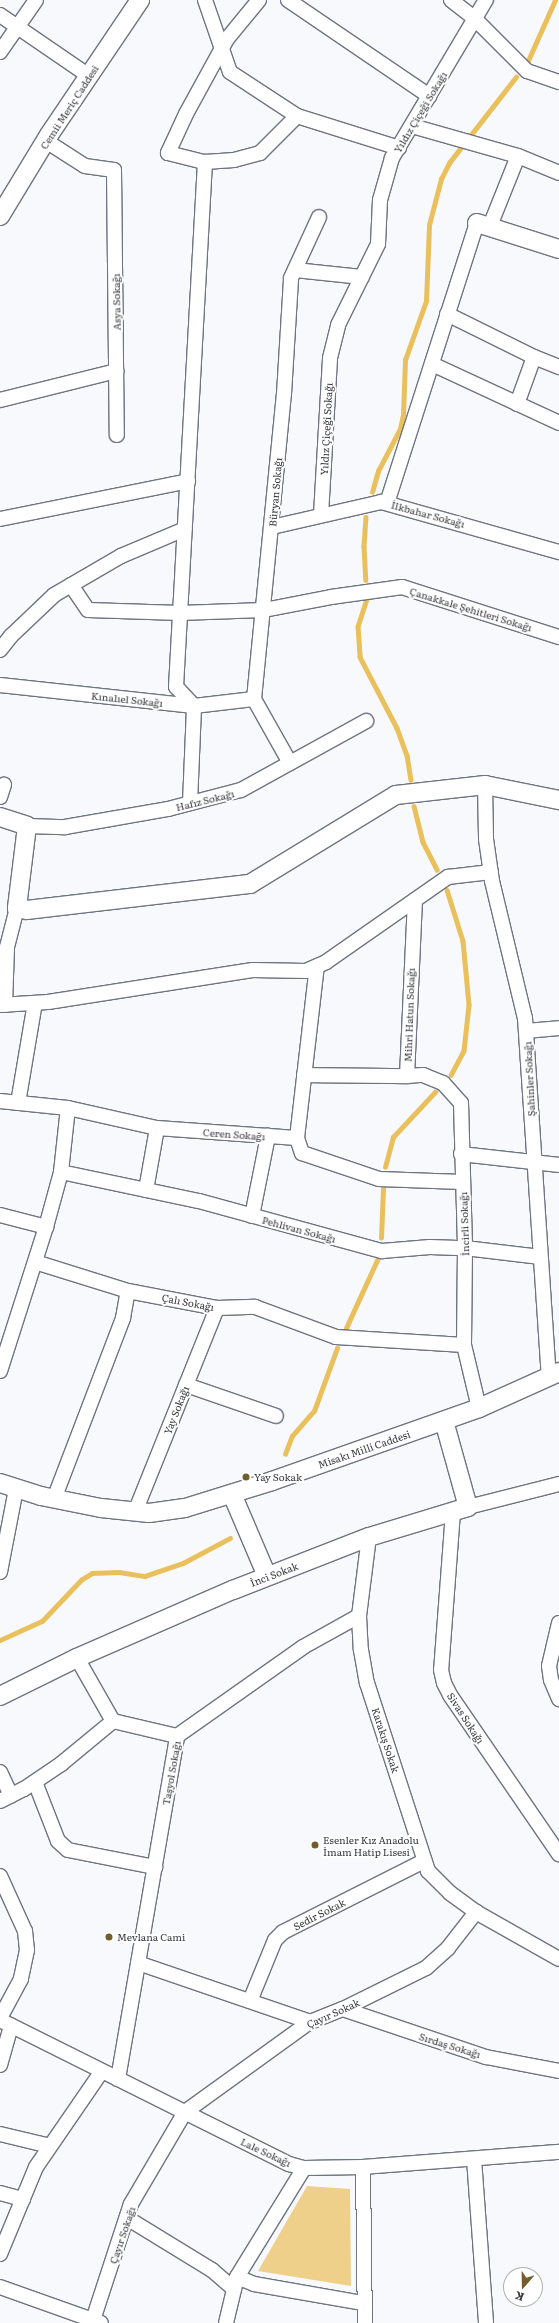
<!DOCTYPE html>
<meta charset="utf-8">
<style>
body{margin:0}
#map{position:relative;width:559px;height:2323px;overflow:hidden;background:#f8f9fc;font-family:Literata,serif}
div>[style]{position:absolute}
.green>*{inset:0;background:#eed08a}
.stream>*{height:4.5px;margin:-2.25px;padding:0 2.25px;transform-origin:2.25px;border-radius:2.25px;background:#e9c05b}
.roads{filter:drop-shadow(1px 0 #6f7483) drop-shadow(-1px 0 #6f7483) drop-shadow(0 1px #6f7483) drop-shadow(0 -1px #6f7483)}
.minor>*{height:14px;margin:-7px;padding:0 7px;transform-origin:7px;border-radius:7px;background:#fff}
.tertiary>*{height:18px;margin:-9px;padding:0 9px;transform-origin:9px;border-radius:9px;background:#fff}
.dots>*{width:11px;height:11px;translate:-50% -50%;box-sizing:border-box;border:2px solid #fff;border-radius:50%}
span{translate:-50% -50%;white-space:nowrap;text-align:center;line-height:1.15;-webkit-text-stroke:4px #fff;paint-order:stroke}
.street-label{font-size:10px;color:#35373d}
.poi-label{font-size:10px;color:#35373d}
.left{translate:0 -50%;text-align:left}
.north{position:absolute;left:503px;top:2267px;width:40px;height:40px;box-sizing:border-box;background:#fff;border:1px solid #aeafb1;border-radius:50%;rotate:200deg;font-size:11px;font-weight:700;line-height:16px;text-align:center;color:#35373d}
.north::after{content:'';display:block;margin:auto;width:14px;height:18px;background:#725e2d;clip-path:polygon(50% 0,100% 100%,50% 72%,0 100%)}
</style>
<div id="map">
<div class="green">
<i style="clip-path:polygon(307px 2186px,350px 2189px,351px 2286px,258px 2271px)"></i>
</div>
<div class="stream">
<i style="left:527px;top:63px;width:69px;rotate:-66deg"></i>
<i style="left:372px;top:492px;width:22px;rotate:-74deg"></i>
<i style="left:378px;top:471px;width:47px;rotate:-62.4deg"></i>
<i style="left:400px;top:429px;width:14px;rotate:-78deg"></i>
<i style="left:403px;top:415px;width:55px;rotate:-87.9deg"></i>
<i style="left:405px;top:360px;width:63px;rotate:-70.4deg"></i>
<i style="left:426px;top:301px;width:76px;rotate:-87.7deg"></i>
<i style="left:429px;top:225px;width:48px;rotate:-75.4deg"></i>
<i style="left:441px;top:179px;width:18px;rotate:-63deg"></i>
<i style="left:449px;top:163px;width:109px;rotate:-52.1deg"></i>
<i style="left:366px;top:517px;width:29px;rotate:94deg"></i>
<i style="left:364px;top:546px;width:34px;rotate:87deg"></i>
<i style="left:367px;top:599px;width:28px;rotate:108deg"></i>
<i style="left:358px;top:626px;width:31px;rotate:86deg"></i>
<i style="left:360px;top:657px;width:80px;rotate:62.5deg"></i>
<i style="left:397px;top:728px;width:29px;rotate:70deg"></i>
<i style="left:407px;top:755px;width:25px;rotate:81deg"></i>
<i style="left:414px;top:806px;width:37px;rotate:76deg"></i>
<i style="left:423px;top:842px;width:31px;rotate:63deg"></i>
<i style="left:447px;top:890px;width:53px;rotate:72.6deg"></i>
<i style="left:463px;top:941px;width:64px;rotate:84.6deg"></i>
<i style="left:469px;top:1005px;width:46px;rotate:96.2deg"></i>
<i style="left:464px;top:1051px;width:27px;rotate:118deg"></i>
<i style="left:385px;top:1167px;width:31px;rotate:-75deg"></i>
<i style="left:393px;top:1137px;width:62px;rotate:-47deg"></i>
<i style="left:381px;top:1238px;width:50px;rotate:-87.7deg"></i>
<i style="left:346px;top:1328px;width:77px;rotate:-65.4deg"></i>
<i style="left:285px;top:1454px;width:19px;rotate:-69deg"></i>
<i style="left:292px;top:1436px;width:33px;rotate:-49deg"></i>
<i style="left:314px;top:1411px;width:67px;rotate:-69.9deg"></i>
<i style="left:0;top:1640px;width:46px;rotate:-24.3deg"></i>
<i style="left:42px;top:1621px;width:57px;rotate:-46.4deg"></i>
<i style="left:81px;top:1580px;width:13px;rotate:-32deg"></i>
<i style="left:92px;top:1573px;width:27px;rotate:-2deg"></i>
<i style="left:119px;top:1572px;width:26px;rotate:9deg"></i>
<i style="left:145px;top:1576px;width:40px;rotate:-18.9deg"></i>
<i style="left:183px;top:1563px;width:53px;rotate:-28deg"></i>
</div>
<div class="roads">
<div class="minor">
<i style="left:205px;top:0;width:76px;rotate:70.9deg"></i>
<i style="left:230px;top:72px;width:80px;rotate:33.3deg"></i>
<i style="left:259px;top:0;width:50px;rotate:129.4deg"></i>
<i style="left:227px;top:39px;width:85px;rotate:118.7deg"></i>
<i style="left:186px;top:114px;width:43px;rotate:114.8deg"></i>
<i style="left:168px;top:153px;width:38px;rotate:14deg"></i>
<i style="left:205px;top:162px;width:29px;rotate:-4deg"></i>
<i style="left:234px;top:160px;width:27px;rotate:-15deg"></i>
<i style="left:260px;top:153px;width:52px;rotate:-45deg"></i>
<i style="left:297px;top:116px;width:107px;rotate:17.4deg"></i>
<i style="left:288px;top:0;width:171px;rotate:34.2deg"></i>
<i style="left:451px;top:0;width:31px;rotate:38deg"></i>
<i style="left:475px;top:19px;width:74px;rotate:45deg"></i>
<i style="left:527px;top:71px;width:34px;rotate:19deg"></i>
<i style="left:0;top:15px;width:108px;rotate:34.4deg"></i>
<i style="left:0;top:52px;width:63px;rotate:-55.3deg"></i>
<i style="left:412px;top:126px;width:110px;rotate:15.8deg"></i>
<i style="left:518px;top:156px;width:44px;rotate:22.5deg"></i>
<i style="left:46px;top:141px;width:46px;rotate:32.7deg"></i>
<i style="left:85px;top:166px;width:29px;rotate:8deg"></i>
<i style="left:114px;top:170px;width:265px;rotate:89.4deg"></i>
<i style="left:490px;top:226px;width:75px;rotate:-68.2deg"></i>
<i style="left:295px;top:270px;width:67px;rotate:6deg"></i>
<i style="left:447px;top:314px;width:97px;rotate:26.3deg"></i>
<i style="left:534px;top:357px;width:27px;rotate:22deg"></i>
<i style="left:432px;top:364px;width:140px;rotate:24.9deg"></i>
<i style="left:0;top:400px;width:120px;rotate:-14deg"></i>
<i style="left:517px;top:404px;width:50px;rotate:-70.1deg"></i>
<i style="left:387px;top:503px;width:294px;rotate:-72.2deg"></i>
<i style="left:321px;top:515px;width:157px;rotate:-86.7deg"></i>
<i style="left:330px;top:358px;width:34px;rotate:-76deg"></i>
<i style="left:338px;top:325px;width:90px;rotate:-63.7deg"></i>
<i style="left:378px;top:244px;width:44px;rotate:-87.4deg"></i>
<i style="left:380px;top:200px;width:44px;rotate:-74.1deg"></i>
<i style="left:392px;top:158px;width:184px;rotate:-59.3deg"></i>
<i style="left:0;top:519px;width:192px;rotate:-11.4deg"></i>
<i style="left:272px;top:527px;width:112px;rotate:-12.9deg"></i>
<i style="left:381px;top:502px;width:185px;rotate:15.7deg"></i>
<i style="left:71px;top:585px;width:30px;rotate:56deg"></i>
<i style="left:88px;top:610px;width:92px;rotate:1.9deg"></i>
<i style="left:180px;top:613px;width:84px;rotate:-2deg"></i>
<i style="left:264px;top:610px;width:68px;rotate:-11deg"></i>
<i style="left:331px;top:597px;width:72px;rotate:-8deg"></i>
<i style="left:402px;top:587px;width:165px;rotate:17.7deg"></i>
<i style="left:0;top:650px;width:18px;rotate:-52deg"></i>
<i style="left:11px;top:636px;width:59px;rotate:-43.6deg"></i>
<i style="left:54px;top:595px;width:78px;rotate:-30.2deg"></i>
<i style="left:121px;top:556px;width:69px;rotate:-22.9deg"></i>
<i style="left:0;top:685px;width:195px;rotate:6.2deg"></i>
<i style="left:194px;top:706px;width:60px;rotate:-6.7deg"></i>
<i style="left:290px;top:763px;width:73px;rotate:-119.4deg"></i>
<i style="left:254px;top:699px;width:306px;rotate:-84.4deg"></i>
<i style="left:284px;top:394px;width:116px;rotate:-86.5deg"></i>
<i style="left:291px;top:278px;width:67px;rotate:-65.3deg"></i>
<i style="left:485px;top:785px;width:54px;rotate:88.9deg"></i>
<i style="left:486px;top:839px;width:42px;rotate:81.9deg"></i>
<i style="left:492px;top:881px;width:141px;rotate:76.5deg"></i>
<i style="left:525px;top:1018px;width:360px;rotate:86.2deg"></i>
<i style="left:0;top:797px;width:13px;rotate:-72deg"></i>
<i style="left:190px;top:803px;width:97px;rotate:-87.6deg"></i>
<i style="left:194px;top:706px;width:26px;rotate:-133deg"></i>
<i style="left:176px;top:687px;width:526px;rotate:-86.84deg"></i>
<i style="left:27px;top:826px;width:38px;rotate:2deg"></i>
<i style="left:65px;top:827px;width:105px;rotate:-9.9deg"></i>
<i style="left:168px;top:809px;width:75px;rotate:-14.6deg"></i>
<i style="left:241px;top:790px;width:143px;rotate:-28.9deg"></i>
<i style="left:0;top:1005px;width:48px;rotate:-3.6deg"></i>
<i style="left:48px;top:1002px;width:207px;rotate:-8.9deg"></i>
<i style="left:253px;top:970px;width:53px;rotate:1.1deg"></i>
<i style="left:306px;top:971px;width:22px;rotate:-24deg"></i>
<i style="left:326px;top:962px;width:149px;rotate:-34.9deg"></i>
<i style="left:448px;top:877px;width:43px;rotate:-6.6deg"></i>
<i style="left:5px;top:1005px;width:58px;rotate:-88deg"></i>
<i style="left:7px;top:947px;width:40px;rotate:-75.6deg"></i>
<i style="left:526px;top:1031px;width:33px;rotate:-5deg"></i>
<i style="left:304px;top:1075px;width:103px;rotate:0.6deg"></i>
<i style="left:407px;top:1076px;width:176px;rotate:-87.4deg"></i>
<i style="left:407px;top:1076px;width:16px;rotate:-4deg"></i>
<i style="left:423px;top:1075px;width:22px;rotate:22deg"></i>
<i style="left:443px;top:1083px;width:27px;rotate:48deg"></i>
<i style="left:461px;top:1103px;width:145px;rotate:88.4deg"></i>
<i style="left:465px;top:1248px;width:97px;rotate:90.6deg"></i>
<i style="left:464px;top:1345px;width:65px;rotate:76.6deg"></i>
<i style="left:0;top:1101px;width:68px;rotate:5.9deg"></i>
<i style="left:68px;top:1108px;width:91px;rotate:12.7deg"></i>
<i style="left:157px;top:1128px;width:140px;rotate:4.1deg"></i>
<i style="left:297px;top:1138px;width:173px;rotate:-83.4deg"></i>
<i style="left:18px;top:1103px;width:101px;rotate:-80.4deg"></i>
<i style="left:297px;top:1138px;width:16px;rotate:72deg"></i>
<i style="left:302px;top:1153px;width:81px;rotate:18.7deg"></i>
<i style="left:379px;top:1179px;width:83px;rotate:2.1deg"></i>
<i style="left:461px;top:1154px;width:99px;rotate:6.4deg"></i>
<i style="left:61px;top:1172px;width:141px;rotate:11.9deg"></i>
<i style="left:199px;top:1201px;width:190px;rotate:15.3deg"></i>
<i style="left:382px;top:1251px;width:48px;rotate:-4.8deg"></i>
<i style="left:430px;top:1247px;width:35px;rotate:2deg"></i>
<i style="left:465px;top:1248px;width:76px;rotate:6.8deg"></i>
<i style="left:146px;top:1190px;width:63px;rotate:-79.9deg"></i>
<i style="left:0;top:1215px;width:48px;rotate:14.6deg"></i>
<i style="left:46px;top:1227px;width:57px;rotate:-74.7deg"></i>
<i style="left:61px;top:1172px;width:64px;rotate:-83.8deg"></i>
<i style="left:252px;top:1216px;width:82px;rotate:-78.7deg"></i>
<i style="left:35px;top:1262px;width:97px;rotate:17.3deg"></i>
<i style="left:128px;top:1291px;width:91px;rotate:10.8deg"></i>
<i style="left:217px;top:1308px;width:38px;rotate:-2deg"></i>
<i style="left:255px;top:1307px;width:86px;rotate:20.3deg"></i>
<i style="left:336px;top:1337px;width:128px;rotate:3.6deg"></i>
<i style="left:0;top:1371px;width:151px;rotate:-72.3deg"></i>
<i style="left:186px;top:1385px;width:95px;rotate:19deg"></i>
<i style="left:54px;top:1499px;width:194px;rotate:-69.1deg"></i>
<i style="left:123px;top:1318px;width:27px;rotate:-80deg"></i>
<i style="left:468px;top:1507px;width:94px;rotate:-14.2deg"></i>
<i style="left:135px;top:1512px;width:220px;rotate:-68.1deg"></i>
<i style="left:453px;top:1512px;width:158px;rotate:94.3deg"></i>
<i style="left:441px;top:1670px;width:13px;rotate:77deg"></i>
<i style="left:444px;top:1683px;width:13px;rotate:63deg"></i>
<i style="left:450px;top:1695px;width:193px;rotate:55.6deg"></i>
<i style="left:0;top:1572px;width:85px;rotate:-79.1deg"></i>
<i style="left:359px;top:1616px;width:34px;rotate:87deg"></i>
<i style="left:361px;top:1650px;width:34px;rotate:80deg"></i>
<i style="left:367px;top:1683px;width:198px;rotate:72deg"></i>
<i style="left:428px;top:1871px;width:31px;rotate:45deg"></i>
<i style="left:450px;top:1893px;width:32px;rotate:36deg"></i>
<i style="left:476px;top:1912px;width:95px;rotate:29.5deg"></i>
<i style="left:559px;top:1623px;width:44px;rotate:103.1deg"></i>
<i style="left:549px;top:1666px;width:14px;rotate:82deg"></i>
<i style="left:551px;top:1680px;width:21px;rotate:67deg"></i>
<i style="left:77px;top:1658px;width:73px;rotate:60.3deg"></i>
<i style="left:113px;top:1721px;width:66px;rotate:13.2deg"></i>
<i style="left:0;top:1772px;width:26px;rotate:65deg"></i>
<i style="left:35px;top:1782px;width:63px;rotate:68.7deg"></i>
<i style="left:58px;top:1841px;width:13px;rotate:42deg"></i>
<i style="left:68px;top:1850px;width:89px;rotate:11.1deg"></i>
<i style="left:0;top:1801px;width:27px;rotate:-27deg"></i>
<i style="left:24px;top:1789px;width:45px;rotate:-34deg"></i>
<i style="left:61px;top:1764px;width:67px;rotate:-39.6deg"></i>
<i style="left:0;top:1876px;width:60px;rotate:65.6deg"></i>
<i style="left:25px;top:1931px;width:19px;rotate:84deg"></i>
<i style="left:27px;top:1950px;width:30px;rotate:102deg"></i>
<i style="left:21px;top:1979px;width:44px;rotate:118.3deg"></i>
<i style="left:138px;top:1963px;width:182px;rotate:18.9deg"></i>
<i style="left:250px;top:2001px;width:66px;rotate:-67.7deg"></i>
<i style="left:275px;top:1940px;width:11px;rotate:-45deg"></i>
<i style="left:283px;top:1932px;width:158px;rotate:-26.7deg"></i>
<i style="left:343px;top:2009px;width:151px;rotate:18.6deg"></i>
<i style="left:486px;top:2057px;width:74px;rotate:10.9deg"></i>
<i style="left:0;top:2020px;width:323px;rotate:26.5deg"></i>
<i style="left:289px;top:2164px;width:16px;rotate:15deg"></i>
<i style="left:304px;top:2168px;width:59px;rotate:-1deg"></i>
<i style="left:363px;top:2167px;width:197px;rotate:-4.4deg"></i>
<i style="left:0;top:2065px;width:41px;rotate:-74.2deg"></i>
<i style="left:118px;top:2079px;width:348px;rotate:-80.2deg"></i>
<i style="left:177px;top:1736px;width:154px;rotate:-35.2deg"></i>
<i style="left:303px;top:1647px;width:64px;rotate:-29deg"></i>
<i style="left:359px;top:1616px;width:80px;rotate:-82.8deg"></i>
<i style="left:0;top:2134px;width:51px;rotate:13.5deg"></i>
<i style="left:474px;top:2159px;width:164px;rotate:85.8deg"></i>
<i style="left:363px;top:2167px;width:156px;rotate:89.3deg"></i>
<i style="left:0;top:2193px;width:24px;rotate:15deg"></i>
<i style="left:127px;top:2218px;width:100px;rotate:31.5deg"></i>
<i style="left:212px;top:2270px;width:29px;rotate:41deg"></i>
<i style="left:0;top:2254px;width:94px;rotate:-67.5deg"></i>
<i style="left:36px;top:2167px;width:116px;rotate:-55.5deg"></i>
<i style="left:237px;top:2277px;width:18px;rotate:22deg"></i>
<i style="left:254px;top:2284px;width:111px;rotate:9.9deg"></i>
<i style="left:0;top:2287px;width:107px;rotate:19.6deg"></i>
<i style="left:93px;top:2320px;width:122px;rotate:-71.9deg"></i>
<i style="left:131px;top:2204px;width:107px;rotate:-59.6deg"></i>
<i style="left:185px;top:2112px;width:154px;rotate:-35.8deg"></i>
<i style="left:310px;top:2022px;width:35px;rotate:-22deg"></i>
<i style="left:343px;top:2009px;width:93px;rotate:-26.3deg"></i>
<i style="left:426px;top:1968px;width:30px;rotate:-42deg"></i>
<i style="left:448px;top:1948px;width:46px;rotate:-52.1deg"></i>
<i style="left:226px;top:2323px;width:47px;rotate:-76.6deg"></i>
<i style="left:237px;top:2277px;width:128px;rotate:-58.4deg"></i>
</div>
<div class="tertiary">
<i style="left:0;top:216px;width:95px;rotate:-58.8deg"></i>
<i style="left:49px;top:135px;width:163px;rotate:-56deg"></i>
<i style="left:477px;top:223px;width:86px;rotate:17.6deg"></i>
<i style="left:0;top:817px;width:28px;rotate:18deg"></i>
<i style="left:27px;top:826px;width:83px;rotate:97deg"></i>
<i style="left:17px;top:908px;width:10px;rotate:11deg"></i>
<i style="left:27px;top:910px;width:225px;rotate:-6.7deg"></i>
<i style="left:250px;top:884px;width:171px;rotate:-31.4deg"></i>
<i style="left:396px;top:795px;width:90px;rotate:-6.4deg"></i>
<i style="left:485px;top:785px;width:76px;rotate:11.5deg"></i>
<i style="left:0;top:1483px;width:43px;rotate:17.6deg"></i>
<i style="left:41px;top:1496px;width:61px;rotate:11.3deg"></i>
<i style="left:101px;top:1508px;width:48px;rotate:5.9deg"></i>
<i style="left:149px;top:1513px;width:36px;rotate:-8deg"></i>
<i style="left:185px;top:1508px;width:91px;rotate:-17.2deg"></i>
<i style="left:272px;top:1481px;width:219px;rotate:-19.4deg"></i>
<i style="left:479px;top:1408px;width:88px;rotate:-24.2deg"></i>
<i style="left:232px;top:1494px;width:89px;rotate:66.9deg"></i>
<i style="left:0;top:1696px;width:86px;rotate:-26.3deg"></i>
<i style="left:77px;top:1658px;width:170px;rotate:-23.6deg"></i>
<i style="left:233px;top:1590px;width:146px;rotate:-21.3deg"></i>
<i style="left:369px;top:1537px;width:103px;rotate:-16.9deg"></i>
<i style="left:468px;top:1507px;width:89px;rotate:-105.6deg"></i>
</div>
</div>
<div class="dots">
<i style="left:246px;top:1477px;background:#725e2d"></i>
<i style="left:315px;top:1845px;background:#725e2d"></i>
<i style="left:109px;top:1937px;background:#725e2d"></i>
</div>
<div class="street-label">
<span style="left:69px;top:107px;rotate:-57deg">Cemii Meriç Caddesi</span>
<span style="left:420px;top:112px;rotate:-59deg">Yıldız Çiçeği Sokağı</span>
<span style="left:116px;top:302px;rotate:-91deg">Asya Sokağı</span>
<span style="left:326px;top:429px;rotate:-87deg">Yıldız Çiçeği Sokağı</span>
<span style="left:275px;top:492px;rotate:-85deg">Büryan Sokağı</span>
<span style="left:428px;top:514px;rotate:15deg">İlkbahar Sokağı</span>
<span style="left:471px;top:609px;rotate:17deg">Çanakkale Şehitleri Sokağı</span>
<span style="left:127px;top:699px;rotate:6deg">Kınalıel Sokağı</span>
<span style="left:205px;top:800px;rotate:-14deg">Hafız Sokağı</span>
<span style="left:409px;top:1015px;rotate:-88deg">Mihri Hatun Sokağı</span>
<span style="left:529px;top:1079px;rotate:-93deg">Şahinler Sokağı</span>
<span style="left:234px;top:1134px;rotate:4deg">Ceren Sokağı</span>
<span style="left:464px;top:1224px;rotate:-92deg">İncirli Sokağı</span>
<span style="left:299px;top:1229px;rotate:15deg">Pehlivan Sokağı</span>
<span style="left:188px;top:1302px;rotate:11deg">Çalı Sokağı</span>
<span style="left:176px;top:1410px;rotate:-68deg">Yay Sokağı</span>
<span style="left:364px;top:1449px;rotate:-19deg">Misakı Milli Caddesi</span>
<span style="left:274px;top:1574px;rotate:-21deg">İnci Sokak</span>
<span style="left:466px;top:1718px;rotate:57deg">Sivas Sokağı</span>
<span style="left:386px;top:1740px;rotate:72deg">Karakış Sokak</span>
<span style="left:171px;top:1773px;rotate:-80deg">Taşyol Sokağı</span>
<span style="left:319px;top:1914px;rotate:-27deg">Sedir Sokak</span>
<span style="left:333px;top:2013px;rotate:-24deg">Çayır Sokak</span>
<span style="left:450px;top:2045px;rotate:17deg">Sırdaş Sokağı</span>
<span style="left:266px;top:2152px;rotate:25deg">Lale Sokağı</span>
<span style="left:122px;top:2235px;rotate:-71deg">Çayır Sokağı</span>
</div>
<div class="poi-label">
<span class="left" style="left:254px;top:1477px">Yay Sokak</span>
<span class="left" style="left:323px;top:1845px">Esenler Kız Anadolu<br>İmam Hatip Lisesi</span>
<span class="left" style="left:117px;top:1937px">Mevlana Cami</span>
</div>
<div class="north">K</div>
</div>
